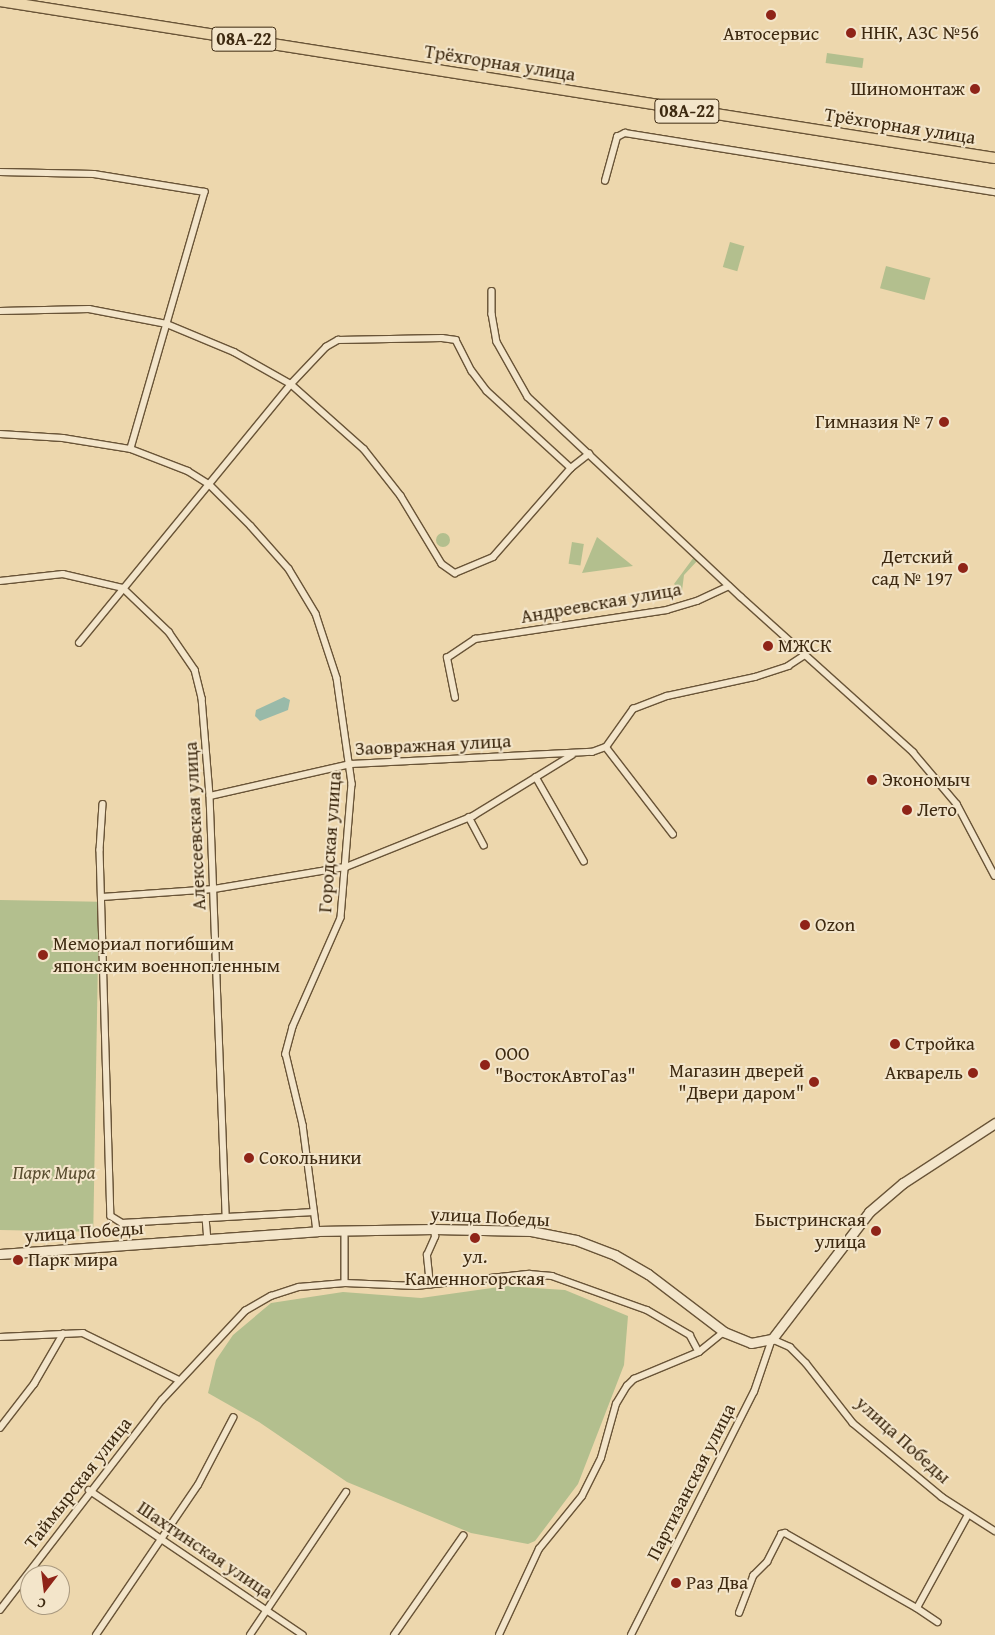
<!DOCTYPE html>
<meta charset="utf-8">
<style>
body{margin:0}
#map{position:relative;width:995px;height:1635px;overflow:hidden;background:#edd7ad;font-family:"Gentium Book Plus",serif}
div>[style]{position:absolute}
.green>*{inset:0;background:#b3bf8e;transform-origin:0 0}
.round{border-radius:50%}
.water>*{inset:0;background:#99baa9}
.roads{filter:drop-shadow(1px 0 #695437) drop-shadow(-1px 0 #695437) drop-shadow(0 1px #695437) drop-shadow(0 -1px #695437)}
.street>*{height:5.5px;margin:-2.75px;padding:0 2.75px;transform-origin:2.75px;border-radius:2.75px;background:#f3e5ca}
.secondary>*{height:9px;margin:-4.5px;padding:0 4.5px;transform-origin:4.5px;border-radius:4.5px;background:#f3e5ca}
.highway>*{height:10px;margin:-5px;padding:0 5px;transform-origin:5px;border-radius:5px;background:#edd7ad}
.dots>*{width:14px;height:14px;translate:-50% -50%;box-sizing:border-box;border:2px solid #f3e5ca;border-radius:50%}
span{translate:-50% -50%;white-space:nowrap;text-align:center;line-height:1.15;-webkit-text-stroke:4px #f3e5ca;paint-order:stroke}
.shield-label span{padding:1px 4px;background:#f3e5ca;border:1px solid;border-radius:4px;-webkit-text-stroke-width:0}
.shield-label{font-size:18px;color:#3d2910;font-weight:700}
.poi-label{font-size:19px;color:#3d2910}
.left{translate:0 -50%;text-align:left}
.right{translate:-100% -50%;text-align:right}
.street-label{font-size:19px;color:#3d2910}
.park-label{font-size:19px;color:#5a4e30;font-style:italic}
.north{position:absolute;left:20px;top:1565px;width:50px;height:50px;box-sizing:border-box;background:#f3e5ca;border:1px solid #aa9a80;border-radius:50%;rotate:195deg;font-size:14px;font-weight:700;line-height:20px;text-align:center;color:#3d2910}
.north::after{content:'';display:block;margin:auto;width:18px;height:22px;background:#8f2418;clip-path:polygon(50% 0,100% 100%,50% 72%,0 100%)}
</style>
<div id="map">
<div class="green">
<i style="left:827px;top:53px;width:37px;height:10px;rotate:8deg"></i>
<i style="left:730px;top:242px;width:15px;height:26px;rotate:16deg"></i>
<i style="left:886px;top:266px;width:46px;height:23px;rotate:15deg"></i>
<i class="round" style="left:436px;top:533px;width:14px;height:14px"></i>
<i style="clip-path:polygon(597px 537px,633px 566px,582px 573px)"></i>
<i style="left:572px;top:542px;width:12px;height:22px;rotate:9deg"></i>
<i style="clip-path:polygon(694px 557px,698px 560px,684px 575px,682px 591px,674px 584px)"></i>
<i style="left:0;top:900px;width:99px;height:330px;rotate:1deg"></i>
<i style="clip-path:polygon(506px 1286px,565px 1290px,628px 1316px,624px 1365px,578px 1484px,535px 1541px,528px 1544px,471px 1533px,347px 1482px,259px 1422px,208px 1393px,216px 1360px,233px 1335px,271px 1303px,343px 1292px,421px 1298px)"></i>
</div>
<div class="water">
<i style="clip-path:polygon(284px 697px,290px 700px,288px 710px,260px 721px,255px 716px,256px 710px)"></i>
</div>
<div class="roads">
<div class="street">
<i style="left:0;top:172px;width:94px;rotate:1.2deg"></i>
<i style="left:94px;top:174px;width:112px;rotate:9.2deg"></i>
<i style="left:205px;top:192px;width:267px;rotate:106.1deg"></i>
<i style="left:605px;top:181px;width:46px;rotate:-74.7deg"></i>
<i style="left:617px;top:137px;width:9px;rotate:-27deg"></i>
<i style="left:625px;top:133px;width:375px;rotate:9.1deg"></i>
<i style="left:492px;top:291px;width:23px;rotate:90deg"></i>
<i style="left:492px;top:314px;width:28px;rotate:80deg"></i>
<i style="left:497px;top:342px;width:63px;rotate:60.6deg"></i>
<i style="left:528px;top:397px;width:292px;rotate:43.2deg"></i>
<i style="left:741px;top:597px;width:232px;rotate:42deg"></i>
<i style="left:913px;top:752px;width:68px;rotate:49.8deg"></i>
<i style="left:957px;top:804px;width:81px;rotate:62.2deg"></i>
<i style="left:0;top:311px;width:89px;rotate:-1.3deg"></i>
<i style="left:89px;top:309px;width:79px;rotate:10.9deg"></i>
<i style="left:167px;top:324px;width:73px;rotate:22.7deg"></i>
<i style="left:234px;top:352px;width:65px;rotate:29.3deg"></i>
<i style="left:291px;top:384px;width:98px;rotate:41.7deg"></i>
<i style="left:364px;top:449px;width:60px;rotate:51.8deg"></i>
<i style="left:401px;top:496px;width:79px;rotate:58.9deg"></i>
<i style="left:442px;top:564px;width:16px;rotate:35deg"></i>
<i style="left:455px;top:573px;width:41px;rotate:-22.8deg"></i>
<i style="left:493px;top:557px;width:118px;rotate:-48.8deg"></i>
<i style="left:571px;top:468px;width:23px;rotate:-38deg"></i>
<i style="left:0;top:434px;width:63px;rotate:3.6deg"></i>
<i style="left:63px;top:438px;width:69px;rotate:9.2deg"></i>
<i style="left:131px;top:449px;width:61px;rotate:21.1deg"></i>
<i style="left:188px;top:471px;width:25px;rotate:32deg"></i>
<i style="left:209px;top:484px;width:59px;rotate:45deg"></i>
<i style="left:251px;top:526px;width:57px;rotate:48.5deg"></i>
<i style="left:289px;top:569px;width:52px;rotate:59deg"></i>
<i style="left:316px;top:614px;width:67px;rotate:71.8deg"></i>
<i style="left:337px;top:678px;width:107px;rotate:81.9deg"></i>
<i style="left:352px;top:784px;width:134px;rotate:94.7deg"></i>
<i style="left:341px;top:918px;width:119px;rotate:113.8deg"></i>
<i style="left:293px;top:1027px;width:28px;rotate:105deg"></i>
<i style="left:286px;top:1054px;width:73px;rotate:76.5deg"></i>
<i style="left:303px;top:1125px;width:107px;rotate:82.5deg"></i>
<i style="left:0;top:581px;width:63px;rotate:-6.3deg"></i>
<i style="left:63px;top:574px;width:62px;rotate:13.1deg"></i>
<i style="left:123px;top:588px;width:64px;rotate:43.7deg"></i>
<i style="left:169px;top:632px;width:46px;rotate:55.6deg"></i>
<i style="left:195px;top:670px;width:29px;rotate:76deg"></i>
<i style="left:202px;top:698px;width:98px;rotate:85.3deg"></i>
<i style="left:210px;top:796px;width:421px;rotate:87.8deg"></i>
<i style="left:79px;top:643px;width:335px;rotate:-50.7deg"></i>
<i style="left:291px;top:384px;width:51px;rotate:-46.6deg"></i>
<i style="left:326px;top:347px;width:14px;rotate:-30deg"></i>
<i style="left:338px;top:340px;width:104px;rotate:-1.1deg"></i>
<i style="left:442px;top:338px;width:14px;rotate:8deg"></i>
<i style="left:456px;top:340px;width:35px;rotate:63deg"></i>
<i style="left:472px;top:371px;width:25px;rotate:53deg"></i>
<i style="left:487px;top:391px;width:114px;rotate:42.5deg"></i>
<i style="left:455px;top:698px;width:41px;rotate:-101.3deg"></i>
<i style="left:447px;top:658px;width:34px;rotate:-34deg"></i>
<i style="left:475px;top:639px;width:194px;rotate:-8.6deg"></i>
<i style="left:667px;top:610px;width:31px;rotate:-17deg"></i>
<i style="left:697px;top:601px;width:35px;rotate:-25deg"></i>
<i style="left:606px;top:747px;width:110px;rotate:52.4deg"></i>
<i style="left:536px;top:777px;width:97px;rotate:60.3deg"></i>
<i style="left:210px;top:796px;width:145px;rotate:-12.8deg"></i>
<i style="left:351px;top:764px;width:241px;rotate:-2.9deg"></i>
<i style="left:592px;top:752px;width:15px;rotate:-20deg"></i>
<i style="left:606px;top:747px;width:47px;rotate:-54.6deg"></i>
<i style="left:633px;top:709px;width:36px;rotate:-21deg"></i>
<i style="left:667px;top:696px;width:90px;rotate:-12.2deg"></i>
<i style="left:755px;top:677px;width:35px;rotate:-18deg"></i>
<i style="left:788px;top:666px;width:20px;rotate:-33deg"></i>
<i style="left:103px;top:804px;width:46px;rotate:93.7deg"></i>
<i style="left:100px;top:850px;width:366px;rotate:88.3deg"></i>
<i style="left:111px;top:1216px;width:13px;rotate:32deg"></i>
<i style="left:122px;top:1223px;width:192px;rotate:-3.3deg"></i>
<i style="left:469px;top:817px;width:32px;rotate:62deg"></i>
<i style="left:102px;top:897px;width:112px;rotate:-4.1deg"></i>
<i style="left:214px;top:889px;width:134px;rotate:-9.5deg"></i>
<i style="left:346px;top:867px;width:137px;rotate:-21.9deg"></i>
<i style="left:473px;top:816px;width:116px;rotate:-31.6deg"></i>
<i style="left:206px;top:1218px;width:21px;rotate:85deg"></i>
<i style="left:345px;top:1231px;width:52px;rotate:90deg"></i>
<i style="left:430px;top:1285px;width:30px;rotate:-96deg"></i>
<i style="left:427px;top:1255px;width:20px;rotate:-66deg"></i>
<i style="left:435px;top:1237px;width:8px;rotate:-97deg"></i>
<i style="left:0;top:1337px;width:83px;rotate:-2.8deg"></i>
<i style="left:83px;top:1333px;width:107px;rotate:26.1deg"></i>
<i style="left:0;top:1428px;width:56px;rotate:-52.3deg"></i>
<i style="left:34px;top:1384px;width:58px;rotate:-59.9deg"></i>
<i style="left:89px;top:1490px;width:258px;rotate:34.1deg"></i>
<i style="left:917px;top:1608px;width:25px;rotate:34deg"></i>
<i style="left:0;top:1610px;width:265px;rotate:-52.4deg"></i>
<i style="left:162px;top:1400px;width:122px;rotate:-47deg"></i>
<i style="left:245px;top:1311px;width:30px;rotate:-30deg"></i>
<i style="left:271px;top:1296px;width:29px;rotate:-18deg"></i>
<i style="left:299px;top:1287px;width:46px;rotate:-5deg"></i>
<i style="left:345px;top:1283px;width:71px;rotate:2.4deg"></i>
<i style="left:416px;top:1286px;width:114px;rotate:-6.1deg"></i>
<i style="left:529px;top:1274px;width:23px;rotate:5deg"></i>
<i style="left:552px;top:1276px;width:101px;rotate:19.7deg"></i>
<i style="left:647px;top:1310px;width:50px;rotate:30.2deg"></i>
<i style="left:690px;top:1335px;width:19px;rotate:62deg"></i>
<i style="left:739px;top:1613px;width:40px;rotate:-69deg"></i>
<i style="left:753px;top:1576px;width:20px;rotate:-45deg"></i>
<i style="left:767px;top:1562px;width:31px;rotate:-63deg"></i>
<i style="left:781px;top:1534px;width:4px;rotate:-14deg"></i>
<i style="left:785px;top:1533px;width:152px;rotate:29.6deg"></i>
<i style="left:917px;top:1608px;width:106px;rotate:-61.3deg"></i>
<i style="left:96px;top:1635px;width:181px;rotate:-55.8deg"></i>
<i style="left:198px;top:1485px;width:76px;rotate:-62.4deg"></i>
<i style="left:250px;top:1635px;width:172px;rotate:-56.1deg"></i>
<i style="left:394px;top:1635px;width:121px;rotate:-55.1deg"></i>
<i style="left:499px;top:1635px;width:95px;rotate:-65.1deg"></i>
<i style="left:539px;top:1549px;width:68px;rotate:-50.9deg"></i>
<i style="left:582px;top:1496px;width:42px;rotate:-63.4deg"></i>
<i style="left:601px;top:1458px;width:56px;rotate:-74.5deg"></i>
<i style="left:616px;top:1404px;width:21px;rotate:-59deg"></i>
<i style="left:627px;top:1386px;width:10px;rotate:-45deg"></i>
<i style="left:634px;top:1379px;width:70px;rotate:-22.6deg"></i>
<i style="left:699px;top:1352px;width:32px;rotate:-39deg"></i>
<i style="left:631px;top:1635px;width:272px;rotate:-63.2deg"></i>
<i style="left:754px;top:1392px;width:56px;rotate:-71.2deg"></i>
<i style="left:772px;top:1339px;width:20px;rotate:24deg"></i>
<i style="left:790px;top:1347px;width:23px;rotate:45deg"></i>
<i style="left:806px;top:1363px;width:76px;rotate:51.9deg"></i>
<i style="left:853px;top:1423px;width:116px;rotate:39.7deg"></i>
<i style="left:942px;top:1497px;width:63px;rotate:32.7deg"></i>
</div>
<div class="secondary">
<i style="left:0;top:1254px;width:318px;rotate:-4.1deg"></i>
<i style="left:317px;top:1231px;width:117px;rotate:-1deg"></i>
<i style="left:434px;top:1229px;width:97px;rotate:1.2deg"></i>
<i style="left:531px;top:1231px;width:46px;rotate:11.3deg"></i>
<i style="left:576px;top:1240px;width:42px;rotate:21deg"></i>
<i style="left:615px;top:1255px;width:38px;rotate:30deg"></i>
<i style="left:648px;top:1274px;width:96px;rotate:37.3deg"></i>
<i style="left:724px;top:1332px;width:29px;rotate:22deg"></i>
<i style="left:751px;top:1343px;width:21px;rotate:-11deg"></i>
<i style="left:772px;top:1339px;width:160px;rotate:-52.6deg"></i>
<i style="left:869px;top:1212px;width:45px;rotate:-40.5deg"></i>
<i style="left:903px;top:1183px;width:110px;rotate:-33.1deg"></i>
</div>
<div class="highway">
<i style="left:0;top:1px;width:1007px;rotate:8.97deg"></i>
</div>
</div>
<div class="dots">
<i style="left:771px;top:15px;background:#8f2418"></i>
<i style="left:851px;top:33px;background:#8f2418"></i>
<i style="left:975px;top:89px;background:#8f2418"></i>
<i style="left:944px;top:422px;background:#8f2418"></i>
<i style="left:963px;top:568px;background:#8f2418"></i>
<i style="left:768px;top:646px;background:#8f2418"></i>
<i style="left:872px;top:780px;background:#8f2418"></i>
<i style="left:907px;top:810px;background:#8f2418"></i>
<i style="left:805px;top:925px;background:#8f2418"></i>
<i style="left:43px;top:955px;background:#8f2418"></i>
<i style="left:895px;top:1044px;background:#8f2418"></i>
<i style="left:485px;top:1065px;background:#8f2418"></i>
<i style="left:973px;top:1073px;background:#8f2418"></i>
<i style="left:814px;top:1082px;background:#8f2418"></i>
<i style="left:249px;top:1158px;background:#8f2418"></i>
<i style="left:876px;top:1231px;background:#8f2418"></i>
<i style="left:475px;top:1238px;background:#8f2418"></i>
<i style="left:18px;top:1260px;background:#8f2418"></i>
<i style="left:676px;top:1583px;background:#8f2418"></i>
</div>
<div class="shield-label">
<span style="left:244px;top:39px">08А-22</span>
<span style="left:687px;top:111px">08А-22</span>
</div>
<div class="poi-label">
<span class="left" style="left:861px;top:33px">ННК, АЗС №56</span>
<span style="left:771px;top:34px">Автосервис</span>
<span class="right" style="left:965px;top:89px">Шиномонтаж</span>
<span class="right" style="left:934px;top:422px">Гимназия № 7</span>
<span class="right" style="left:953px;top:568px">Детский<br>сад № 197</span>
<span class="left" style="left:778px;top:646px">МЖСК</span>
<span class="left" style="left:882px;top:780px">Экономыч</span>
<span class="left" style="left:917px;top:810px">Лето</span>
<span class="left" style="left:815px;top:925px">Ozon</span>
<span class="left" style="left:53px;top:955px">Мемориал погибшим<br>японским военнопленным</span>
<span class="left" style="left:905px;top:1044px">Стройка</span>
<span class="left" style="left:495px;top:1065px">ООО<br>"ВостокАвтоГаз"</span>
<span class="right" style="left:804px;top:1082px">Магазин дверей<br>"Двери даром"</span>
<span class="right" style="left:963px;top:1073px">Акварель</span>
<span class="left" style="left:259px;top:1158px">Сокольники</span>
<span class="right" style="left:866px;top:1231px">Быстринская<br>улица</span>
<span style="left:475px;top:1268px">ул.<br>Каменногорская</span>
<span class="left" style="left:28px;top:1260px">Парк мира</span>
<span class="left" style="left:686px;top:1583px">Раз Два</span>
</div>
<div class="street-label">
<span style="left:500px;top:63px;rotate:9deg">Трёхгорная улица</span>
<span style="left:900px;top:126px;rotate:9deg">Трёхгорная улица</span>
<span style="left:601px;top:603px;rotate:-10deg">Андреевская улица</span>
<span style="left:433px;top:745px;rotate:-3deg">Заовражная улица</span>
<span style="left:195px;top:826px;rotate:-93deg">Алексеевская улица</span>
<span style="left:330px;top:842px;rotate:-86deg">Городская улица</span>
<span style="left:490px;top:1217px;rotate:3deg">улица Победы</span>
<span style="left:84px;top:1232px;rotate:-4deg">улица Победы</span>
<span style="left:903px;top:1440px;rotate:42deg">улица Победы</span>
<span style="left:691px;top:1482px;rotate:-63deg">Партизанская улица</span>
<span style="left:78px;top:1483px;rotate:-52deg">Таймырская улица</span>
<span style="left:205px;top:1550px;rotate:34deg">Шахтинская улица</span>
</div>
<div class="park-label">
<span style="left:54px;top:1173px">Парк Мира</span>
</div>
<div class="north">С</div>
</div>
